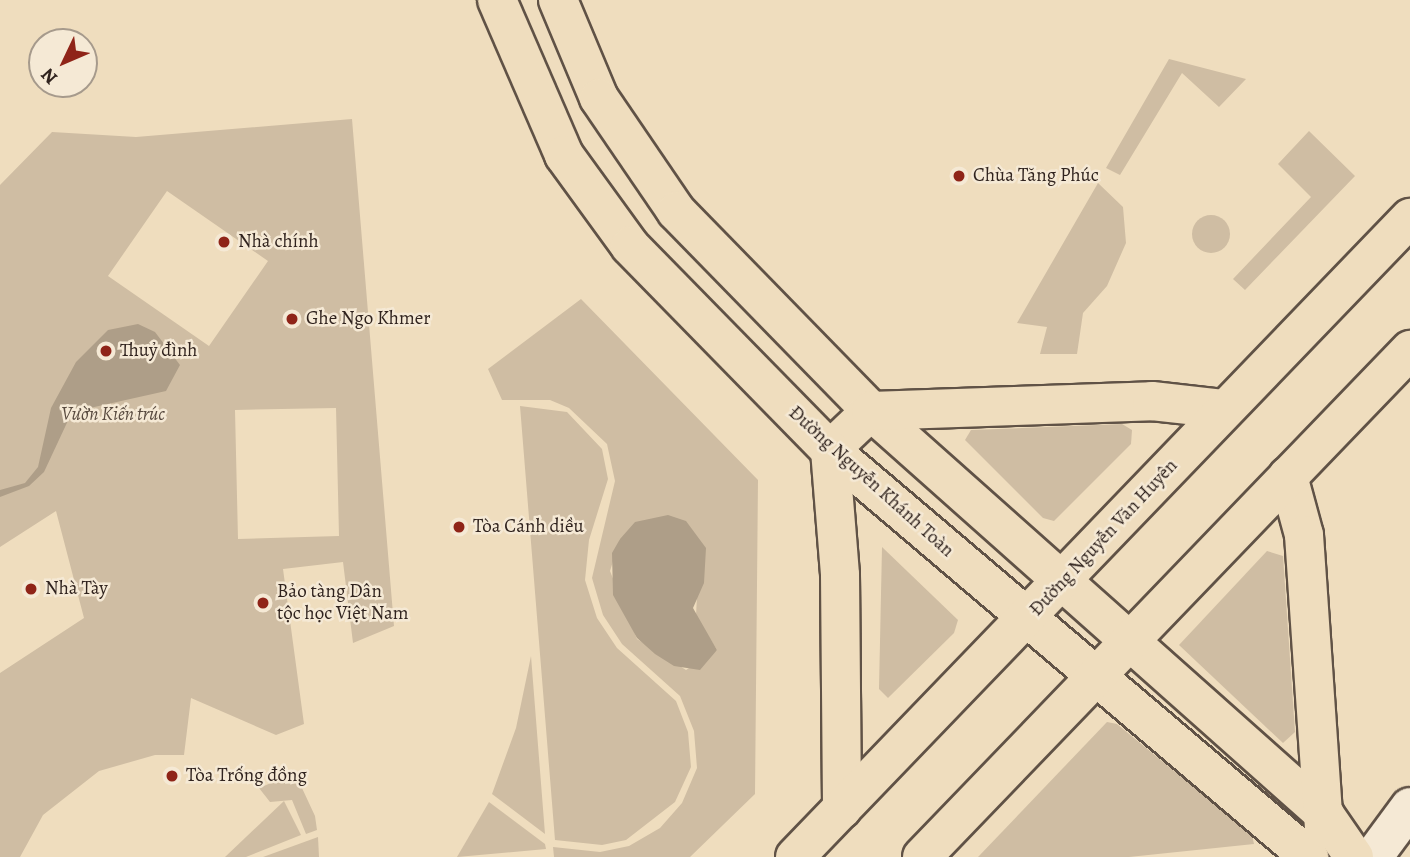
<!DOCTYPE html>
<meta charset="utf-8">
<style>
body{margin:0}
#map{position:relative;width:1410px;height:857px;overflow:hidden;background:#efddbe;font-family:Alegreya,serif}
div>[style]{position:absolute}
.green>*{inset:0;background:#cfbda3}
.round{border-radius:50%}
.water>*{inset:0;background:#ae9e88}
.roads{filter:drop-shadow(2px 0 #605246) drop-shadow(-2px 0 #605246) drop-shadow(0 2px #605246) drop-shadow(0 -2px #605246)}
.minor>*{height:38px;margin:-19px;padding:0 19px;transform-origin:19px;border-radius:19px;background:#f5e9d5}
.major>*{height:38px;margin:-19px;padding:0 19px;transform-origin:19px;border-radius:19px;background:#efddbe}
.dots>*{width:19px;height:19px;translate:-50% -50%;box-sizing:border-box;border:4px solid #f5e9d5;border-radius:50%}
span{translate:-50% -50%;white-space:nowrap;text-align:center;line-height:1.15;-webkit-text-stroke:5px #f5e9d5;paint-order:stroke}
.poi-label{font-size:19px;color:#30231e}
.left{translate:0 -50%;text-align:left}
.park-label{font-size:19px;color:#584a3f;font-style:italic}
.street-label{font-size:19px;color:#30231e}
.north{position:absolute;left:28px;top:28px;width:70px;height:70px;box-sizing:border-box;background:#f5e9d5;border:2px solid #a69a8c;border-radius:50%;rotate:226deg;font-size:19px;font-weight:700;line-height:28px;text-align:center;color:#30231e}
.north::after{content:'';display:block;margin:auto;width:24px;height:32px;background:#8f2418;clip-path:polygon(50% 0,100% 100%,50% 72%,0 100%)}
</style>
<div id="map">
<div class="green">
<i style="clip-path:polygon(1169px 59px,1246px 79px,1219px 107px,1182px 73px,1120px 175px,1106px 168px)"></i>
<i style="clip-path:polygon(evenodd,352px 119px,394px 626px,353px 643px,343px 562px,283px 569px,304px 724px,276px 735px,191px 698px,184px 755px,155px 755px,99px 771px,43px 815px,20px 857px,0 857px,0 673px,84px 618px,56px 511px,0 547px,0 185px,52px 132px,136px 137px,352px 119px,167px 191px,268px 261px,209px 346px,108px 276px,167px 191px,352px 119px,336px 408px,339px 536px,238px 539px,235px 410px,336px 408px)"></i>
<i style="clip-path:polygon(1309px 131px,1355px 176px,1245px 290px,1233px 279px,1311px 197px,1278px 164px)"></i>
<i style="clip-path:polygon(1098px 183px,1123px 207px,1126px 243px,1107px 286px,1083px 313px,1077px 354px,1040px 354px,1047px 327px,1017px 323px)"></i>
<i class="round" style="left:1192px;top:215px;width:38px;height:38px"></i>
<i style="clip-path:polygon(evenodd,581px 299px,758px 480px,755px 794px,690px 857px,554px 857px,553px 847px,600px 852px,629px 846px,660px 828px,682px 803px,697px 768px,694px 731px,680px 696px,622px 644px,603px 615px,592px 578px,615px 481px,607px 444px,569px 408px,550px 400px,502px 400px,488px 369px,581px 299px,620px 539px,697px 596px,696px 616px,717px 650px,686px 670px,637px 639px,610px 571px,620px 539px)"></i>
<i style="clip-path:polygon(520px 406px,567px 412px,602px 449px,608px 479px,589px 540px,585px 580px,597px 618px,617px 648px,676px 701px,688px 732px,691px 767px,675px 802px,626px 840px,602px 845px,555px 840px)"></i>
<i style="clip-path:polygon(1122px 424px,1132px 430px,1131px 444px,1054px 521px,1043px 518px,965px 440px,971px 430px)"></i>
<i style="clip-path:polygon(882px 547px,958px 620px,954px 633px,888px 698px,879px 689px)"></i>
<i style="clip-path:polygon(1267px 551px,1283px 556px,1295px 732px,1283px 743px,1179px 645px)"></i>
<i style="clip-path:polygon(531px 656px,545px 834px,492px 794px,516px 728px)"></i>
<i style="clip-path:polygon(1107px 722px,1117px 724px,1252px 835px,1254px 844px,1129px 857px,978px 857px)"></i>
<i style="clip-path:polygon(295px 773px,315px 816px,317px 830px,306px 834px,292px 800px,270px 802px,259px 788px)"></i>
<i style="clip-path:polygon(284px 801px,301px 835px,246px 857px,225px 857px)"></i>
<i style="clip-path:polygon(489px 802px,545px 844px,546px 849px,457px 857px)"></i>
<i style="clip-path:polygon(318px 837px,319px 857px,263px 857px)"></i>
</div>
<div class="water">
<i style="clip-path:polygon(138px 324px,155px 332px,180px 365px,166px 391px,72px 412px,44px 472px,29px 486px,0 497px,0 490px,25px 483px,38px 467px,51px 408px,76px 362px,108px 330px)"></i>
<i style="clip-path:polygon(668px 515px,686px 521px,706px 548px,704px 583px,693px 608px,717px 650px,700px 670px,674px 666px,655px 654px,637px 638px,613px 595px,612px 553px,620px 539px,635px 522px)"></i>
</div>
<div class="roads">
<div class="minor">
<i style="left:1373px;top:857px;width:62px;rotate:-53.5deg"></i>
</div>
<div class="major">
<i style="left:497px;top:0;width:169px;rotate:66.6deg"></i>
<i style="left:564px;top:155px;width:112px;rotate:54deg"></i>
<i style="left:630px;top:246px;width:286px;rotate:45.6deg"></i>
<i style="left:830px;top:450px;width:629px;rotate:40.35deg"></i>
<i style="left:558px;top:0;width:106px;rotate:67.3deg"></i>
<i style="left:599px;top:98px;width:137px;rotate:55.7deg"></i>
<i style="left:676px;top:211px;width:279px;rotate:45.7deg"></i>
<i style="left:871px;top:411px;width:608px;rotate:41.66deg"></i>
<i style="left:1325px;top:815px;width:51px;rotate:55.4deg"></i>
<i style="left:830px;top:450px;width:57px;rotate:-43.6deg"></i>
<i style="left:871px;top:411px;width:281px;rotate:-2deg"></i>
<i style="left:1152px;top:401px;width:71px;rotate:6.4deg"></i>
<i style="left:830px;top:450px;width:125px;rotate:85.4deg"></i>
<i style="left:840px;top:575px;width:234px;rotate:89.5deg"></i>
<i style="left:1288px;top:476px;width:61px;rotate:74.8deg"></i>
<i style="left:1304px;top:535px;width:294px;rotate:86.1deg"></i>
<i style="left:795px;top:857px;width:887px;rotate:-46.1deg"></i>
<i style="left:922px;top:857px;width:704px;rotate:-46.09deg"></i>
</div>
</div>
<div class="dots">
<i style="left:959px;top:176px;background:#8f2418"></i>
<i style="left:224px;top:242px;background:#8f2418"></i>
<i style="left:292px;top:319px;background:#8f2418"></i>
<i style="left:106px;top:351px;background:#8f2418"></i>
<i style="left:459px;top:527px;background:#8f2418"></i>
<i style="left:31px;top:589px;background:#8f2418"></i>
<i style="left:263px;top:603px;background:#8f2418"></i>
<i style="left:172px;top:776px;background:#8f2418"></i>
</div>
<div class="poi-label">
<span class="left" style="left:973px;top:176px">Chùa Tăng Phúc</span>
<span class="left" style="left:238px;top:242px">Nhà chính</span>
<span class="left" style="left:306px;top:319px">Ghe Ngo Khmer</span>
<span class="left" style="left:120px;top:351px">Thuỷ đình</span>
<span class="left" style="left:473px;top:527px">Tòa Cánh diều</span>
<span class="left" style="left:45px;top:589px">Nhà Tày</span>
<span class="left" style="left:277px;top:603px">Bảo tàng Dân<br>tộc học Việt Nam</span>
<span class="left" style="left:186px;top:776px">Tòa Trống đồng</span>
</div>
<div class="park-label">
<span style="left:113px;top:415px">Vườn Kiến trúc</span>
</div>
<div class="street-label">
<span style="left:871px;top:482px;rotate:42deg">Đường Nguyễn Khánh Toàn</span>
<span style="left:1104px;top:538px;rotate:-47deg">Đường Nguyễn Văn Huyên</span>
</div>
<div class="north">N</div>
</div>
